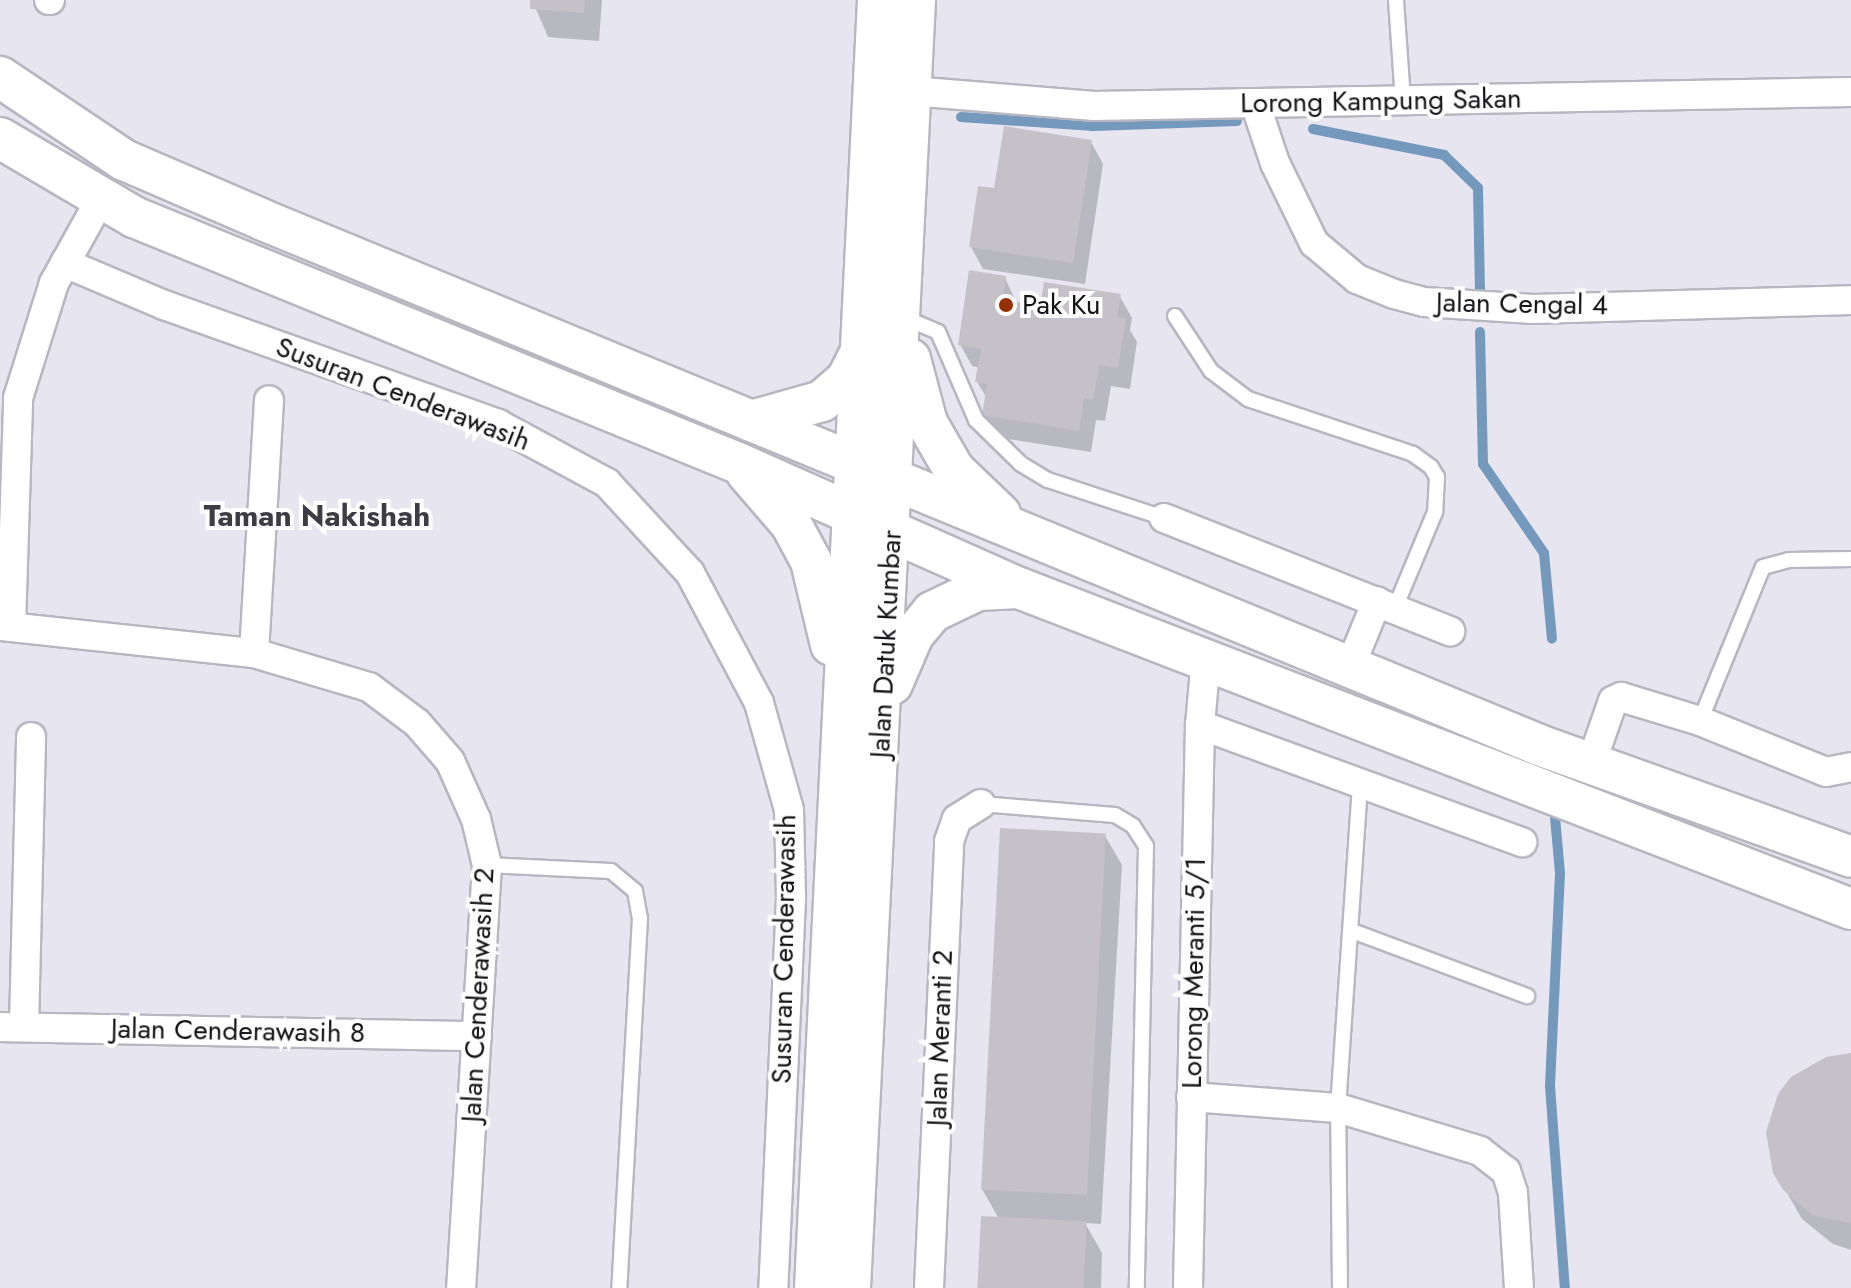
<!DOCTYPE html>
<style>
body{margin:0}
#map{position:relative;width:1851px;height:1288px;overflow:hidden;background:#e7e6f0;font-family:Jost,sans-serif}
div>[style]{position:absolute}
.shadow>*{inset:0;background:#0003}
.stream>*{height:10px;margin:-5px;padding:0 5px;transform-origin:5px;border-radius:5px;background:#7598bd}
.building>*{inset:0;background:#c6c1c9;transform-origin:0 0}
.roads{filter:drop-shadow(2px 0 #b8b6c0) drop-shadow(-2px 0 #b8b6c0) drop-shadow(0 2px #b8b6c0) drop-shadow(0 -2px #b8b6c0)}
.lane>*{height:14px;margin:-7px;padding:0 7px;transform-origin:7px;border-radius:7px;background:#fff}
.street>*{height:28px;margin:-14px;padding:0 14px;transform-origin:14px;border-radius:14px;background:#fff}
.secondary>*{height:40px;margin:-20px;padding:0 20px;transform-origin:20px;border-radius:20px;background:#fff}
.dots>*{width:22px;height:22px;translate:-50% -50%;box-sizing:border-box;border:4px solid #fff;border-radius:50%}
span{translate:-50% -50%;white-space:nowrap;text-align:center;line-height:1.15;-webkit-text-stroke:8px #fff;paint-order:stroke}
.street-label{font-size:28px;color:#141417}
.poi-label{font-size:28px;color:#141417}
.left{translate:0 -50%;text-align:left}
.neighbourhood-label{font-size:30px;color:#3d3c44;font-weight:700}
</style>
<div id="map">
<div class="shadow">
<i style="clip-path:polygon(532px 0,602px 0,599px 41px,548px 37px)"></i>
<i style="clip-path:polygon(1091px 142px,1103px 164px,1085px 284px,983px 269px,971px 247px,996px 191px)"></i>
<i style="clip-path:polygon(1005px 278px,1017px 304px,1042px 308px,1119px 295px,1132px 318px,1130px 330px,1137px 342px,1130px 389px,1111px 386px,1105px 421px,1096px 420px,1091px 452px,996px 437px,984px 415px,987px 398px,977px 382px,980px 368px,972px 366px,960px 344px)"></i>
<i style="clip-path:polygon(1105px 836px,1122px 865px,1101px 1224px,1085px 1223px,1102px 1253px,1101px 1288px,980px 1288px,999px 1219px,982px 1189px)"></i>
<i style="clip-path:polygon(1851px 1057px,1851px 1250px,1833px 1244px,1802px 1219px,1775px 1172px)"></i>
</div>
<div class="stream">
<i style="left:961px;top:117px;width:133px;rotate:3.9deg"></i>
<i style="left:1094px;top:126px;width:143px;rotate:-2deg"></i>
<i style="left:1313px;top:129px;width:134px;rotate:11.2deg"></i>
<i style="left:1444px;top:155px;width:47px;rotate:44.1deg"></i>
<i style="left:1478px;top:188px;width:107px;rotate:88.9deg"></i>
<i style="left:1480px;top:332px;width:132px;rotate:88.7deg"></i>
<i style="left:1483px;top:464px;width:108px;rotate:55.6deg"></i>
<i style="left:1544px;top:553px;width:86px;rotate:84.7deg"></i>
<i style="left:1554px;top:806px;width:67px;rotate:84.9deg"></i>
<i style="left:1560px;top:873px;width:213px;rotate:92.7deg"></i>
<i style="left:1550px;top:1086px;width:203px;rotate:85.8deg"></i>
</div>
<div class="building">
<i style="clip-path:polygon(530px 0,585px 0,584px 13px,530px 9px)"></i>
<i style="clip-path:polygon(1004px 126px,1092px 140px,1073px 263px,969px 247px,978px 186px,994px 188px)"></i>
<i style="clip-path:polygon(969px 270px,1006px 276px,1003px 299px,1040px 306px,1044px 282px,1121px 294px,1117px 317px,1126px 318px,1118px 368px,1099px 365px,1093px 400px,1084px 398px,1079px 431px,982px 415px,987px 384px,975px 382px,981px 349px,958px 345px)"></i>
<i style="left:1000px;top:828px;width:106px;height:362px;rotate:3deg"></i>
<i style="clip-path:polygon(1851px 1053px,1851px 1223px,1814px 1216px,1783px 1190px,1773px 1173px,1766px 1132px,1778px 1094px,1791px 1077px,1826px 1057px)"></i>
<i style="left:981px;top:1216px;width:106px;height:72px;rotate:3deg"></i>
</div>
<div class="roads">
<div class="lane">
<i style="left:1396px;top:0;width:101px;rotate:86deg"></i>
<i style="left:1175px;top:316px;width:66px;rotate:56.8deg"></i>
<i style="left:1211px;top:371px;width:46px;rotate:37.1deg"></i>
<i style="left:1248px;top:399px;width:174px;rotate:18.4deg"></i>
<i style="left:1413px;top:454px;width:22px;rotate:36deg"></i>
<i style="left:1431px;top:467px;width:12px;rotate:59deg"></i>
<i style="left:1437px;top:477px;width:35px;rotate:93deg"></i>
<i style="left:1435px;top:512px;width:104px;rotate:112.6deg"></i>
<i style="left:903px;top:317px;width:38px;rotate:23deg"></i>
<i style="left:938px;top:332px;width:96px;rotate:66.6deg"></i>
<i style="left:976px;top:420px;width:63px;rotate:44.4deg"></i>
<i style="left:1021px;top:464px;width:31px;rotate:31deg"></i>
<i style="left:1048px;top:480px;width:122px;rotate:18.1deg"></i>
<i style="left:1700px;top:721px;width:166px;rotate:-67.8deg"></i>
<i style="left:1763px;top:567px;width:27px;rotate:-15deg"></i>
<i style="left:1789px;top:560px;width:62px;rotate:-0.9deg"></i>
<i style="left:981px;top:804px;width:134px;rotate:4.7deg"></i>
<i style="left:1115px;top:815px;width:21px;rotate:31deg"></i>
<i style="left:1133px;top:826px;width:24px;rotate:57deg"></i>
<i style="left:1146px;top:846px;width:442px;rotate:91.2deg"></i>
<i style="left:487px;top:865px;width:124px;rotate:2.8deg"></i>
<i style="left:611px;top:871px;width:31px;rotate:40deg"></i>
<i style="left:635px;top:891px;width:27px;rotate:80deg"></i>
<i style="left:640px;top:918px;width:371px;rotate:93.2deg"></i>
<i style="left:1352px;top:931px;width:187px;rotate:20.4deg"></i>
<i style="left:1340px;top:1288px;width:180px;rotate:-90.6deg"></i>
<i style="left:1338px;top:1108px;width:326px;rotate:-86.1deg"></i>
</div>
<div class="street">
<i style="left:49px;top:0;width:1px"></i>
<i style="left:911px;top:91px;width:184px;rotate:4.7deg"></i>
<i style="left:1094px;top:106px;width:757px;rotate:-1.06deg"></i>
<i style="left:1255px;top:103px;width:63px;rotate:71.6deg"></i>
<i style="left:1275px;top:163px;width:89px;rotate:64deg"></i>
<i style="left:1314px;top:243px;width:56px;rotate:39.9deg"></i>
<i style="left:1357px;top:279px;width:40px;rotate:22deg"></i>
<i style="left:1394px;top:294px;width:31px;rotate:15deg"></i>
<i style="left:1424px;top:302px;width:109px;rotate:3.7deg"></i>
<i style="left:1533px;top:309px;width:318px;rotate:-1.6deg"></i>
<i style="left:65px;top:263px;width:108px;rotate:23deg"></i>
<i style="left:164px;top:305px;width:355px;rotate:19.6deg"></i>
<i style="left:498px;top:424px;width:124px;rotate:28.4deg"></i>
<i style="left:607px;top:483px;width:122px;rotate:47.3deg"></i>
<i style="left:690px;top:573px;width:147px;rotate:62deg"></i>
<i style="left:759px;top:703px;width:111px;rotate:74.3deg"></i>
<i style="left:789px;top:810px;width:89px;rotate:88.7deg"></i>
<i style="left:791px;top:899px;width:389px;rotate:92.6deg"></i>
<i style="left:1164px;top:518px;width:308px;rotate:21.6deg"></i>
<i style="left:0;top:626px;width:255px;rotate:6.1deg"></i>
<i style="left:254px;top:653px;width:120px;rotate:16.5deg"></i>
<i style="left:369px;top:687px;width:60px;rotate:36.9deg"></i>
<i style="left:417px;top:723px;width:50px;rotate:49deg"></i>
<i style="left:450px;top:761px;width:64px;rotate:65.9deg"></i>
<i style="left:476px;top:819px;width:47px;rotate:76.6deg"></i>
<i style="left:487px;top:865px;width:424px;rotate:93.5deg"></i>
<i style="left:11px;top:627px;width:229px;rotate:-88.2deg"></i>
<i style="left:18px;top:398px;width:121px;rotate:-72.6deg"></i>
<i style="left:54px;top:283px;width:93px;rotate:-60.9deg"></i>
<i style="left:254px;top:653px;width:253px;rotate:-86.6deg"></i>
<i style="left:1350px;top:667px;width:71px;rotate:-67.8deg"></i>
<i style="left:1200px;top:725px;width:343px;rotate:20deg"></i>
<i style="left:1591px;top:764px;width:67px;rotate:-70.8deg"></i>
<i style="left:1613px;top:701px;width:9px;rotate:-27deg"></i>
<i style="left:1621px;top:697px;width:83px;rotate:16.9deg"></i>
<i style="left:1700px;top:721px;width:136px;rotate:22deg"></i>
<i style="left:1826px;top:772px;width:25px;rotate:-11deg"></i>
<i style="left:0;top:1027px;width:477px;rotate:1.1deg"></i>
<i style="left:24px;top:1027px;width:290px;rotate:-88.6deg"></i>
<i style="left:1191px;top:1097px;width:147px;rotate:4.3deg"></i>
<i style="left:1338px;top:1108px;width:148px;rotate:16.8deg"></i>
<i style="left:1480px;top:1151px;width:33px;rotate:38deg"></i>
<i style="left:1506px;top:1171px;width:23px;rotate:72deg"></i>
<i style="left:1513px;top:1193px;width:95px;rotate:86.4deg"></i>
<i style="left:929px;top:1288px;width:447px;rotate:-87.4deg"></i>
<i style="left:949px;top:841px;width:23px;rotate:-70deg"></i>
<i style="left:957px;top:819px;width:28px;rotate:-32deg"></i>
<i style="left:1188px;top:1288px;width:563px;rotate:-88.78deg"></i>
<i style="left:1200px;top:725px;width:67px;rotate:-84.9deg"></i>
</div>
<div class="secondary">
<i style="left:0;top:77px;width:149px;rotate:33.8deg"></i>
<i style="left:124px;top:160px;width:151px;rotate:23.3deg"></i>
<i style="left:263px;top:220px;width:1380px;rotate:22.36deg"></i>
<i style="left:1539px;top:745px;width:331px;rotate:19.7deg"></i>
<i style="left:0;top:138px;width:156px;rotate:30.5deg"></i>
<i style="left:134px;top:217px;width:652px;rotate:22.16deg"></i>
<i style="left:738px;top:463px;width:308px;rotate:24deg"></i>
<i style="left:1019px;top:588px;width:892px;rotate:21.1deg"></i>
<i style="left:910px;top:359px;width:66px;rotate:75.1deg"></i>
<i style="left:927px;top:423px;width:54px;rotate:60.1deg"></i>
<i style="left:954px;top:470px;width:64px;rotate:43.7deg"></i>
<i style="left:751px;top:421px;width:74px;rotate:-15.7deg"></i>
<i style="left:822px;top:401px;width:33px;rotate:-41deg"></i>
<i style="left:847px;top:379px;width:29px;rotate:-63deg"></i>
<i style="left:747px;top:473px;width:67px;rotate:49.2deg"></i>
<i style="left:791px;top:524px;width:42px;rotate:61.6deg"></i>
<i style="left:811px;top:561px;width:86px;rotate:76.6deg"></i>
<i style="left:892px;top:684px;width:53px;rotate:-66.8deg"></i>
<i style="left:913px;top:635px;width:30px;rotate:-50deg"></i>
<i style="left:932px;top:612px;width:51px;rotate:-25.6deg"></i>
<i style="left:978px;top:590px;width:41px;rotate:-2.8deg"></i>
<i style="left:815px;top:1288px;width:1290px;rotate:-87.2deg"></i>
<i style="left:850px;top:1288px;width:1290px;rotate:-87.11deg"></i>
</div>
</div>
<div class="dots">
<i style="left:1006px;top:305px;background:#942f01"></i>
</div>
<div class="street-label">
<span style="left:1381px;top:101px;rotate:-1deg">Lorong Kampung Sakan</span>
<span style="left:1522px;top:304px;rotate:1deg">Jalan Cengal 4</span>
<span style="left:403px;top:394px;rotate:21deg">Susuran Cenderawasih</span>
<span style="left:886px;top:644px;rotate:-87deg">Jalan Datuk Kumbar</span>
<span style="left:784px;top:949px;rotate:-89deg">Susuran Cenderawasih</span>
<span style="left:1194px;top:973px;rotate:-89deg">Lorong Meranti 5/1</span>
<span style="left:478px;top:995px;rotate:-87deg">Jalan Cenderawasih 2</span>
<span style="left:238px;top:1031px;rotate:1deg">Jalan Cenderawasih 8</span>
<span style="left:940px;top:1038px;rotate:-88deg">Jalan Meranti 2</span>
</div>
<div class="poi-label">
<span class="left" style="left:1022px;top:305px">Pak Ku</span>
</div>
<div class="neighbourhood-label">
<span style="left:317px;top:516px">Taman Nakishah</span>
</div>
</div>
